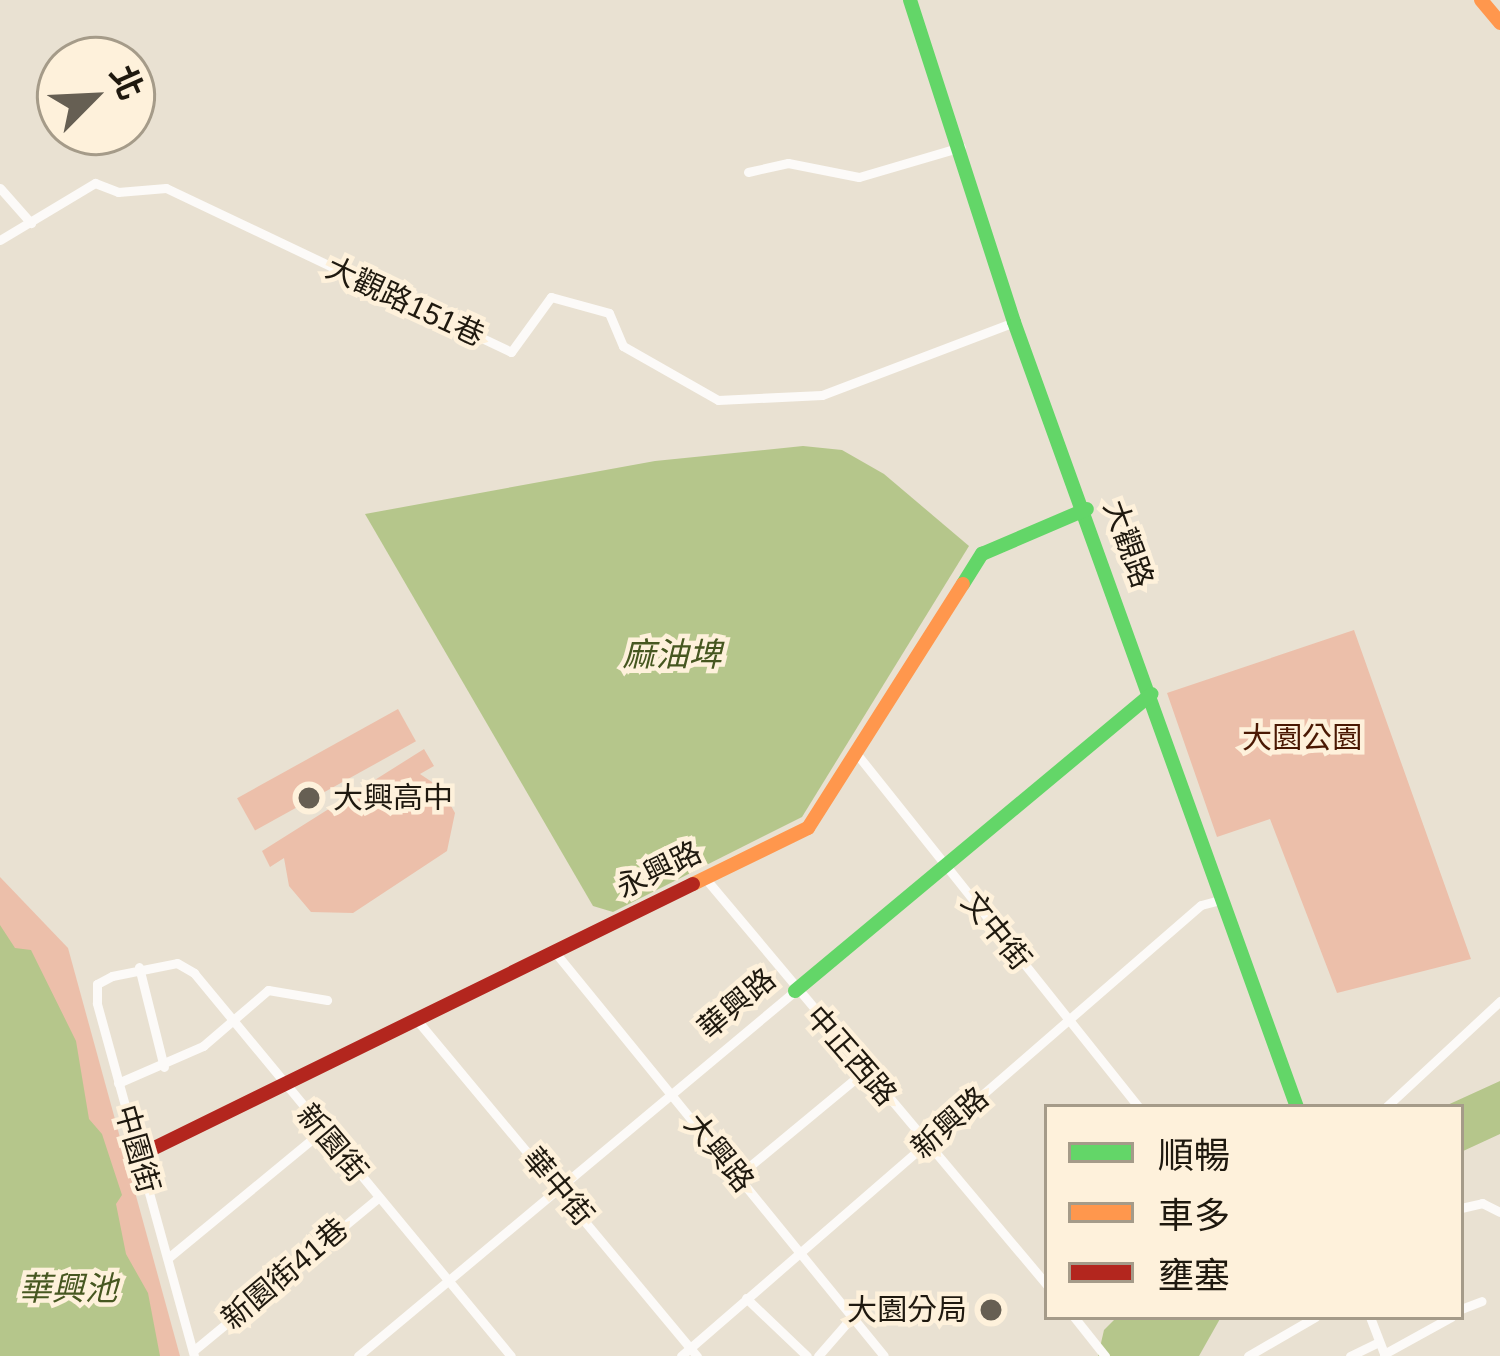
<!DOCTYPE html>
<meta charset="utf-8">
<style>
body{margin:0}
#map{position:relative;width:1500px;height:1356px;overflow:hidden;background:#e9e1d2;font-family:Arial,"Noto Sans TC",sans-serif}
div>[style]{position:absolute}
.green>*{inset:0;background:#ecbfaa;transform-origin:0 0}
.water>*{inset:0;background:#b5c68b}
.street>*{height:9px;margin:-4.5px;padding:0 4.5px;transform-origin:4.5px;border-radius:4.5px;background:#fcfaf8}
.fast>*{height:14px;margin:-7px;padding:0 7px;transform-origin:7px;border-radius:7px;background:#63d668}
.slow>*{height:14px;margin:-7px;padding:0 7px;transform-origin:7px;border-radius:7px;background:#ff974d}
.jam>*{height:14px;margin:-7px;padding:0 7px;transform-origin:7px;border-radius:7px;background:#b3261e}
.dots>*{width:33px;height:33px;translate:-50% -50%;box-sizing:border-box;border:6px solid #fef1db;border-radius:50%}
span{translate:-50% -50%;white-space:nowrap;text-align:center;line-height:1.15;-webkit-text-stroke:9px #fef1db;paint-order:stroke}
.street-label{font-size:30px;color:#1f190f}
.park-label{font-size:30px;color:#4a1803}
.poi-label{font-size:30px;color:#1f190f}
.left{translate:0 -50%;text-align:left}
.right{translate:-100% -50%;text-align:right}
.water-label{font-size:33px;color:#465720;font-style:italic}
.legend{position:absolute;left:1044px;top:1104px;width:420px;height:216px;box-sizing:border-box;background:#fef1db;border:3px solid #a59b89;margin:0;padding:15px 21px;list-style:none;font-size:36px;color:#1f190f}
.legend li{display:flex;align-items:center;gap:24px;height:60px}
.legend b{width:60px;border:3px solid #a59b89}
.north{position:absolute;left:36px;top:36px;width:120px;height:120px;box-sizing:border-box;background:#fef1db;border:3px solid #a59b89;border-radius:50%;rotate:66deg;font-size:33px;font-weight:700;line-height:48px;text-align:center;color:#1f190f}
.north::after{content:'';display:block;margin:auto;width:42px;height:54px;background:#665f53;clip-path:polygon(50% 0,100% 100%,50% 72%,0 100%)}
</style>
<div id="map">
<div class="green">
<i style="clip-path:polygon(1354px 630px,1471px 959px,1337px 993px,1270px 819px,1217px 837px,1167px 693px)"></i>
<i style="left:398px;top:709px;width:37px;height:184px;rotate:61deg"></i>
<i style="clip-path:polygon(424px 749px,434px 766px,420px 774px,441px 788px,455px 813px,447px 851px,353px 913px,311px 912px,289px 886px,284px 858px,270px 867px,262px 851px)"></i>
<i style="clip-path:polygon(0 877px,68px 948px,180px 1356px,0 1356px)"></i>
</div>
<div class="water">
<i style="clip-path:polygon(803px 446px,842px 450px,884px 474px,969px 546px,802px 817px,613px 912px,593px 906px,365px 514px,655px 461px)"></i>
<i style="clip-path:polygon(0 925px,15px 948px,31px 950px,76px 1041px,89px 1119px,102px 1134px,122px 1195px,116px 1204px,126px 1254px,148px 1293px,160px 1356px,0 1356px)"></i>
<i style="clip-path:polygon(1500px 1081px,1500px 1134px,1461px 1152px,1461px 1107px,1443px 1107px)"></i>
<i style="clip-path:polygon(1117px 1317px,1221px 1317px,1199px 1356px,1098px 1356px,1104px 1330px)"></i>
</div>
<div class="street">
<i style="left:748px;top:172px;width:41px;rotate:-12.7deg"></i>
<i style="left:788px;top:163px;width:72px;rotate:11.2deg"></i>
<i style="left:859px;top:177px;width:106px;rotate:-16.4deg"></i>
<i style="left:0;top:188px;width:47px;rotate:48.5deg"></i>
<i style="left:0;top:240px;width:111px;rotate:-31deg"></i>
<i style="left:95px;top:183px;width:25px;rotate:21deg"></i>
<i style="left:118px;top:192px;width:48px;rotate:-4.8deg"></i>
<i style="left:166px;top:188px;width:382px;rotate:25.4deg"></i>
<i style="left:511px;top:352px;width:68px;rotate:-54deg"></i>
<i style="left:551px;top:297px;width:60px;rotate:15.4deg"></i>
<i style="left:609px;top:313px;width:36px;rotate:67deg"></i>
<i style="left:623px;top:346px;width:109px;rotate:29.6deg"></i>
<i style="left:718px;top:400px;width:104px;rotate:-2.8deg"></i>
<i style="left:822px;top:395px;width:205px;rotate:-20.8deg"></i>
<i style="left:856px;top:753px;width:453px;rotate:51.4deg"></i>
<i style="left:705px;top:878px;width:532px;rotate:49.96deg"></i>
<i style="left:554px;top:951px;width:522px;rotate:50.83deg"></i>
<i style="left:139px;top:967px;width:103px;rotate:76deg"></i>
<i style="left:416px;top:1019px;width:439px;rotate:50.2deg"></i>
<i style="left:118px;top:1083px;width:93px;rotate:-23.5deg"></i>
<i style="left:203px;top:1046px;width:86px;rotate:-40.7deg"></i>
<i style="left:268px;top:990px;width:60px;rotate:9.6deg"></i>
<i style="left:1386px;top:1107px;width:156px;rotate:-42.9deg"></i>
<i style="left:739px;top:1175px;width:165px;rotate:-39.6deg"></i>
<i style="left:1461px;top:1208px;width:22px;rotate:-13deg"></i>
<i style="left:1482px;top:1203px;width:20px;rotate:27deg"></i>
<i style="left:168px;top:1258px;width:200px;rotate:-39.5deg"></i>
<i style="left:746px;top:1298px;width:84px;rotate:43.6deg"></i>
<i style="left:1461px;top:1309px;width:22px;rotate:-21deg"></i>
<i style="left:1074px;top:1317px;width:50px;rotate:51.5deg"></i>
<i style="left:1370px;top:1317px;width:42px;rotate:69deg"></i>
<i style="left:193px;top:1351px;width:240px;rotate:-39.6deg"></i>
<i style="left:1384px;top:1354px;width:77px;rotate:-28.9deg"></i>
<i style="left:194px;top:1356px;width:366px;rotate:-105.4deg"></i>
<i style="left:97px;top:1003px;width:19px;rotate:-90deg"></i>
<i style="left:97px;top:984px;width:17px;rotate:-28deg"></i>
<i style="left:112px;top:976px;width:66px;rotate:-11.3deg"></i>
<i style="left:177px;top:963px;width:20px;rotate:30deg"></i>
<i style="left:194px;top:973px;width:497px;rotate:50.4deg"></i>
<i style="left:358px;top:1356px;width:569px;rotate:-39.87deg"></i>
<i style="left:681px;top:1356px;width:688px;rotate:-40.94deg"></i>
<i style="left:1201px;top:905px;width:24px;rotate:-15deg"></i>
<i style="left:818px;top:1356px;width:52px;rotate:-48.9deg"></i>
<i style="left:1248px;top:1356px;width:78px;rotate:-30.2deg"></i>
<i style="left:1350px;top:1356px;width:32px;rotate:-26deg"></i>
</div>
<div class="fast">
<i style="left:910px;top:0;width:338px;rotate:72.1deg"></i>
<i style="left:1014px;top:322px;width:834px;rotate:70.18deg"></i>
<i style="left:963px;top:584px;width:36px;rotate:-58deg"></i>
<i style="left:982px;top:554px;width:114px;rotate:-23.2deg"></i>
<i style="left:795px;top:991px;width:464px;rotate:-39.8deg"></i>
</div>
<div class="slow">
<i style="left:1481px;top:0;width:30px;rotate:50deg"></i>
<i style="left:693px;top:884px;width:128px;rotate:-26deg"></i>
<i style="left:808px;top:828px;width:289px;rotate:-57.6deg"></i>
</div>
<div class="jam">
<i style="left:138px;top:1156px;width:618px;rotate:-26.11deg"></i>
</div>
<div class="dots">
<i style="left:309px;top:798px;background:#665f53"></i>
<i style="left:991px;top:1310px;background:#665f53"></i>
</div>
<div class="street-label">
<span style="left:405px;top:302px;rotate:25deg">大觀路151巷</span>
<span style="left:1128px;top:544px;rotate:70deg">大觀路</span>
<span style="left:659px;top:870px;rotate:-26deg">永興路</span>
<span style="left:996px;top:931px;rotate:51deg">文中街</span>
<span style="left:737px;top:1004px;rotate:-40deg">華興路</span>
<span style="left:851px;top:1056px;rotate:49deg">中正西路</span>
<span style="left:950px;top:1123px;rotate:-41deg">新興路</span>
<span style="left:332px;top:1143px;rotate:50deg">新園街</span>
<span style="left:137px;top:1149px;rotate:74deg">中園街</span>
<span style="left:719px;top:1153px;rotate:51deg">大興路</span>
<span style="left:558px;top:1187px;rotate:50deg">華中街</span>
<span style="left:285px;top:1274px;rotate:-40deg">新園街41巷</span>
</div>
<div class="park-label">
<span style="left:1302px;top:738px">大園公園</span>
</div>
<div class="poi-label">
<span class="left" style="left:333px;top:798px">大興高中</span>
<span class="right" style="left:967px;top:1310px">大園分局</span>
</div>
<div class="water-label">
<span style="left:672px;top:655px">麻油埤</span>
<span style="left:68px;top:1289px">華興池</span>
</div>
<ul class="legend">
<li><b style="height:15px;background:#63d668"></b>順暢</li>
<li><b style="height:15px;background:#ff974d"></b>車多</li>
<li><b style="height:15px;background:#b3261e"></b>壅塞</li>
</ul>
<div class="north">北</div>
</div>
